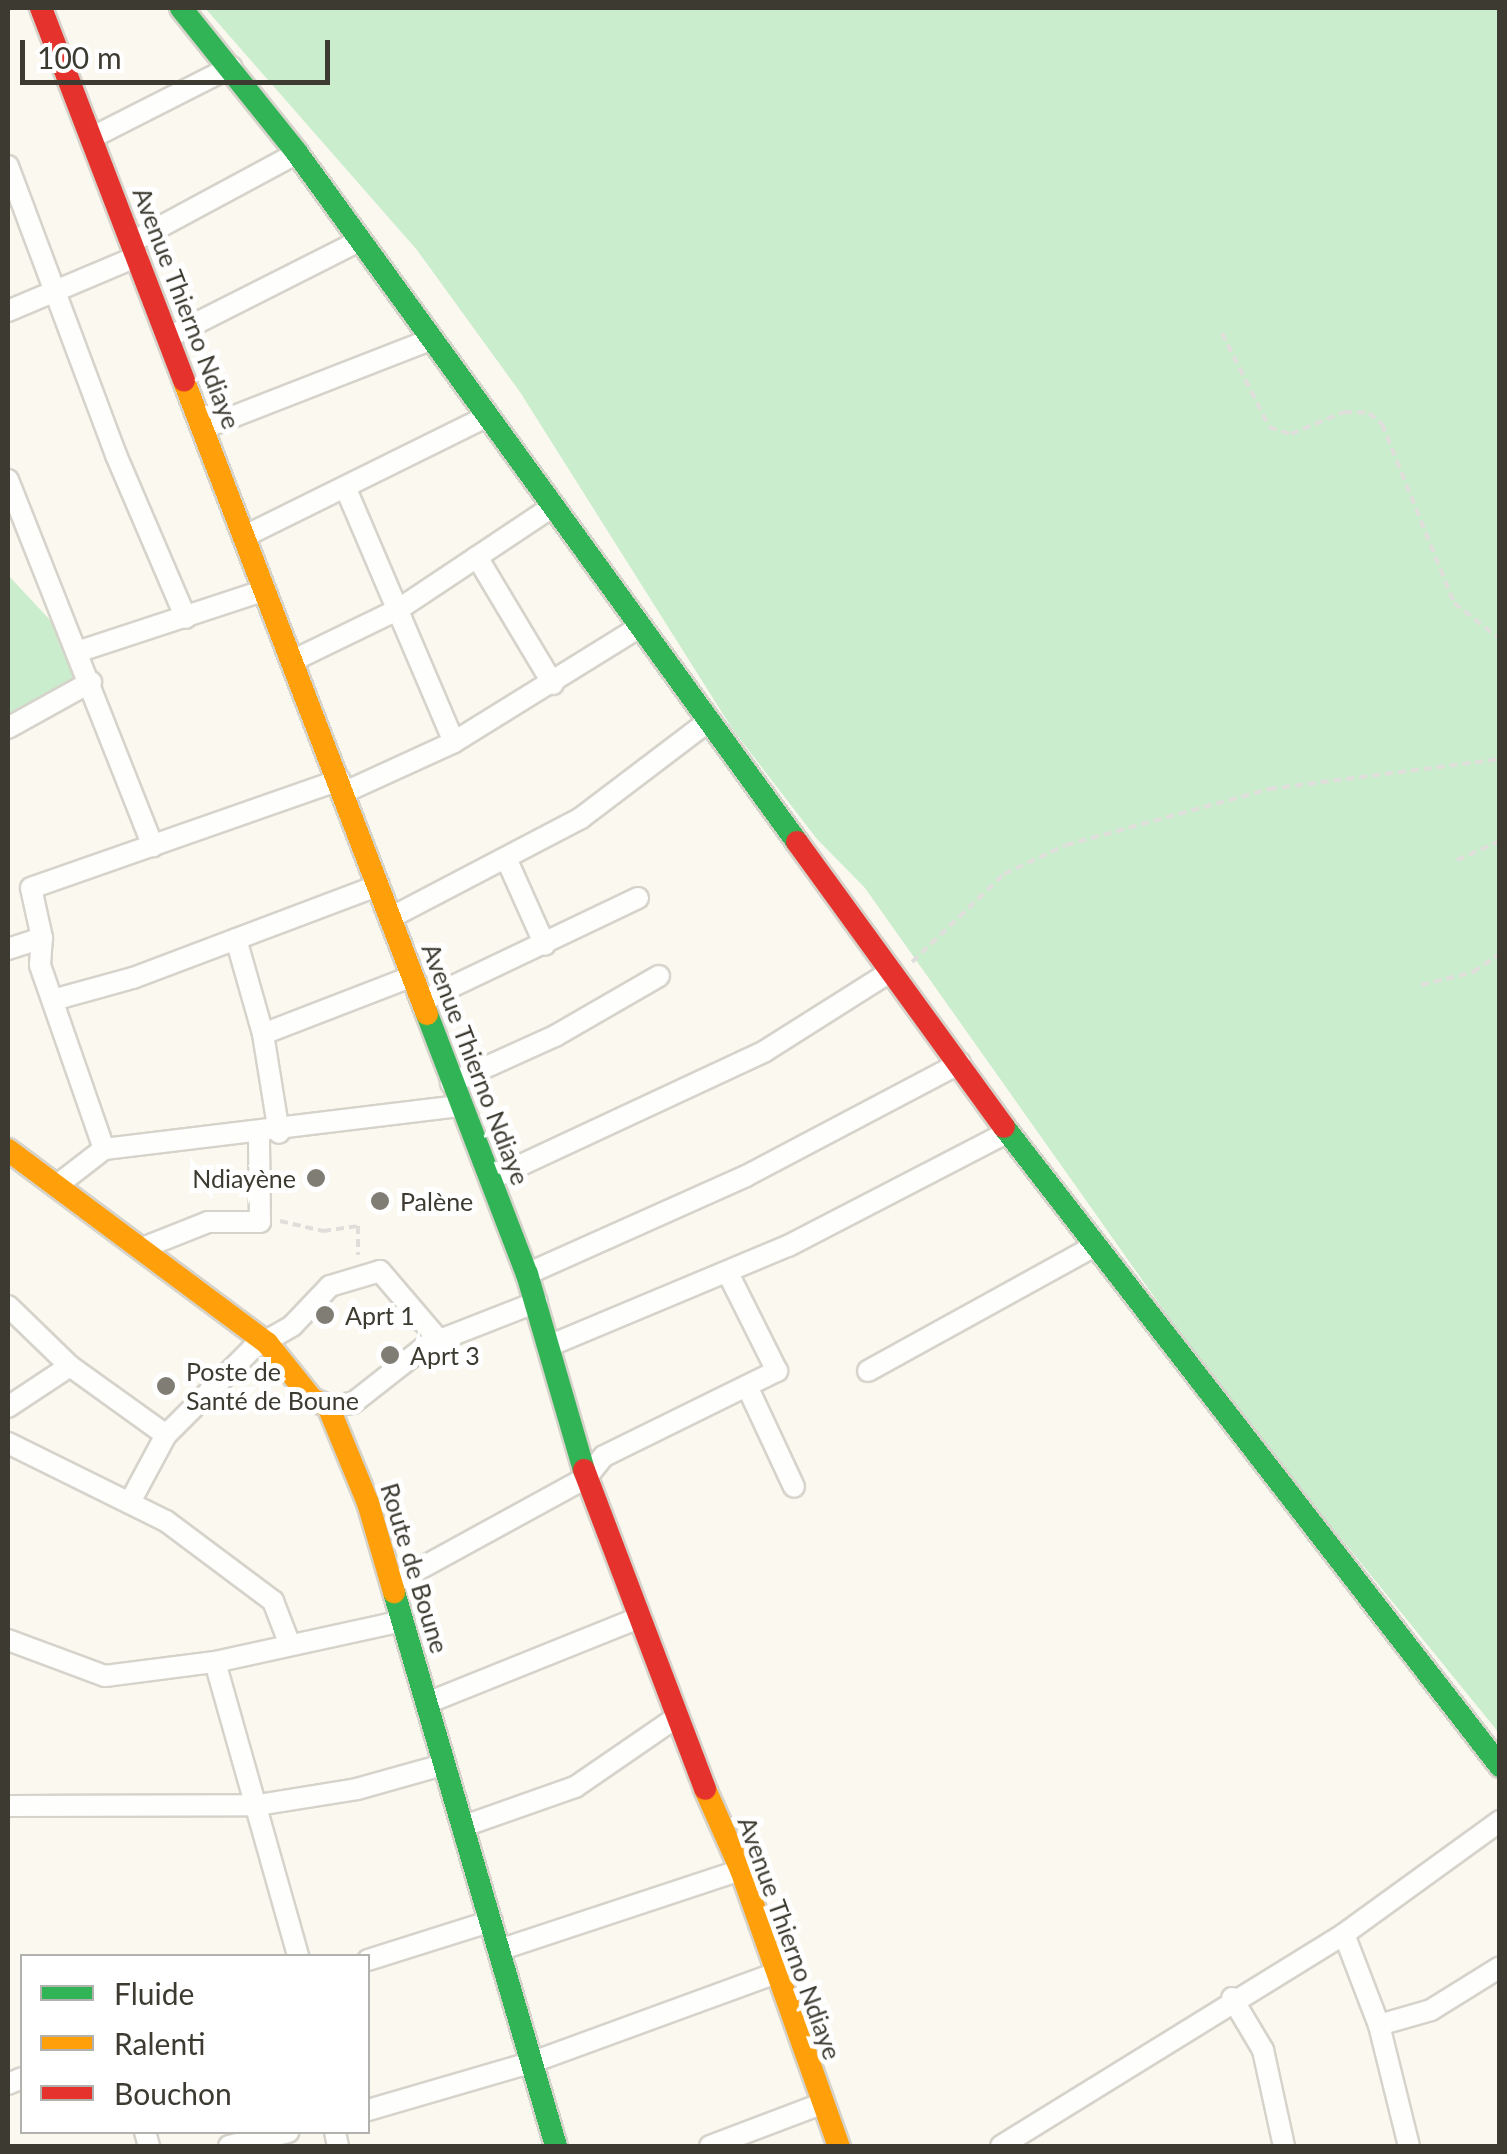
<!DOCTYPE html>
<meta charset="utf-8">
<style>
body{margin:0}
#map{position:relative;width:1507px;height:2154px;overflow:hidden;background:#fbf8f0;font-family:Lato,sans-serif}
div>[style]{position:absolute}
.green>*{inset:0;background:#caedcd}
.path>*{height:4px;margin-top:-2px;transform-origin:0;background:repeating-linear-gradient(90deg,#dfdedb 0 8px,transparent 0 13px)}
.roads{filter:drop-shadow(2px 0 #d6d3cb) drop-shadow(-2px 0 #d6d3cb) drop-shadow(0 2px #d6d3cb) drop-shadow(0 -2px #d6d3cb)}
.street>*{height:20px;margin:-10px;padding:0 10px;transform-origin:10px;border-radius:10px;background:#fefefd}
.fast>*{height:22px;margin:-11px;padding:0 11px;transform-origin:11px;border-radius:11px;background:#30b455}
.slow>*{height:22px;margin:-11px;padding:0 11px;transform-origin:11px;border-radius:11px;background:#ff9f0a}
.jam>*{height:22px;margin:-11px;padding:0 11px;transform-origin:11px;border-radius:11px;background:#e5322d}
.dots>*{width:28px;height:28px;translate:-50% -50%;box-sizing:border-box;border:5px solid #fff;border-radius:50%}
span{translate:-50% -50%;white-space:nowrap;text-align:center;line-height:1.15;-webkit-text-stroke:10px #fff;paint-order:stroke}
.street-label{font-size:25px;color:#3d3b31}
.poi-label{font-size:25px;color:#3d3b31}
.right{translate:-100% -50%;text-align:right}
.left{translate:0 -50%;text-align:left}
.frame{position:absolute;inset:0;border:10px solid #3d3b31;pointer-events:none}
.legend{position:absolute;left:20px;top:1954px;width:350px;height:180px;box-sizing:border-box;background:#fff;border:2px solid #b1b1ad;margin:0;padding:12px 18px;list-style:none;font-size:30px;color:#3d3b31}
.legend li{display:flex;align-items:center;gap:20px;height:50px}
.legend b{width:50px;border:2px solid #b1b1ad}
.scale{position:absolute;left:20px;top:40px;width:310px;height:45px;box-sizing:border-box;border:5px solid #3d3b31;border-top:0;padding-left:12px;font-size:30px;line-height:35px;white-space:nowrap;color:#3d3b31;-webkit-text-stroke:8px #fff;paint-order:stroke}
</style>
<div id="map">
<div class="green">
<i style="clip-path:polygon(205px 8px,1499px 8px,1499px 1733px,1218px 1387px,865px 888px,817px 839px,733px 730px,520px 392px,417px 250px)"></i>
<i style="clip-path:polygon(8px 575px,65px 636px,80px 680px,8px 720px)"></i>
</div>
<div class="path">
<i style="left:1222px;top:333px;width:105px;rotate:63.4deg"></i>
<i style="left:1269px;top:427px;width:23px;rotate:18deg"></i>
<i style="left:1291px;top:434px;width:57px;rotate:-22.5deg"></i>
<i style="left:1344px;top:412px;width:25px;rotate:2deg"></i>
<i style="left:1369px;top:413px;width:17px;rotate:40deg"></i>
<i style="left:1382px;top:424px;width:193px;rotate:68.1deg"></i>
<i style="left:1454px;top:603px;width:58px;rotate:38deg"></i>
<i style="left:1457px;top:860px;width:47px;rotate:-23.8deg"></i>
<i style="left:912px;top:962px;width:127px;rotate:-43.7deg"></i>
<i style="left:1004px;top:874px;width:68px;rotate:-25.1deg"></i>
<i style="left:1066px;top:845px;width:211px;rotate:-15.4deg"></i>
<i style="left:1269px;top:789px;width:233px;rotate:-7.4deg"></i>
<i style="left:1421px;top:985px;width:54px;rotate:-14deg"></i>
<i style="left:1473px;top:972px;width:32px;rotate:-34deg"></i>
<i style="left:280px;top:1221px;width:44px;rotate:13.1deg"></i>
<i style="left:323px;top:1231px;width:35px;rotate:-8deg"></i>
<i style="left:358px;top:1226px;width:29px;rotate:90deg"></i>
</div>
<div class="roads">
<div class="street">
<i style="left:93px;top:137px;width:155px;rotate:-26.9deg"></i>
<i style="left:8px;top:166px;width:309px;rotate:69.5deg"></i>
<i style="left:116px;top:455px;width:177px;rotate:66.8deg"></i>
<i style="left:132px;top:242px;width:187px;rotate:-28.3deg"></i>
<i style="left:8px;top:311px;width:141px;rotate:-22.9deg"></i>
<i style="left:171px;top:336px;width:211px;rotate:-26.8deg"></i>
<i style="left:204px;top:428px;width:245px;rotate:-21.3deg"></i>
<i style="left:8px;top:480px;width:394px;rotate:68.4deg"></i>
<i style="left:346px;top:489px;width:275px;rotate:66.9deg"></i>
<i style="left:243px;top:537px;width:271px;rotate:-26.3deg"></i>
<i style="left:477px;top:557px;width:148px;rotate:59.1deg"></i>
<i style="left:80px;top:651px;width:192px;rotate:-18.2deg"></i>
<i style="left:292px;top:661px;width:119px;rotate:-25.9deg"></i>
<i style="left:399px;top:609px;width:184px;rotate:-33.7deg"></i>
<i style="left:8px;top:728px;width:95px;rotate:-29deg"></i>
<i style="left:345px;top:792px;width:120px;rotate:-24.6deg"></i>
<i style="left:454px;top:742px;width:216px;rotate:-31.8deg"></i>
<i style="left:506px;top:858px;width:95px;rotate:65.9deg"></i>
<i style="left:390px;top:918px;width:216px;rotate:-27.6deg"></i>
<i style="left:581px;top:818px;width:157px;rotate:-37.2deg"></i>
<i style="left:236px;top:939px;width:99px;rotate:74.1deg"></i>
<i style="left:263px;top:1034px;width:100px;rotate:80.8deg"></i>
<i style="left:8px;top:949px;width:36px;rotate:-18deg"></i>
<i style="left:53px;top:1000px;width:83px;rotate:-15.4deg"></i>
<i style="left:133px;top:978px;width:263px;rotate:-20.7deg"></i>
<i style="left:424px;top:1000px;width:237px;rotate:-25.5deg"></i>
<i style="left:263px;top:1034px;width:161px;rotate:-21.1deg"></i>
<i style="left:451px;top:1083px;width:114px;rotate:-24.3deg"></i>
<i style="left:555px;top:1036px;width:120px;rotate:-30deg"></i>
<i style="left:104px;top:1149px;width:195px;rotate:-109.2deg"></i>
<i style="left:40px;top:965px;width:27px;rotate:-86deg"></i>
<i style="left:42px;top:938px;width:51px;rotate:-102.4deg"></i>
<i style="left:31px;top:888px;width:327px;rotate:-19.3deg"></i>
<i style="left:491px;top:1179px;width:302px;rotate:-25deg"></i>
<i style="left:765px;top:1051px;width:148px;rotate:-32.3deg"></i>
<i style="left:60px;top:1183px;width:56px;rotate:-37.7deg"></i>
<i style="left:104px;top:1149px;width:358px;rotate:-6.9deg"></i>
<i style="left:145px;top:1247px;width:68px;rotate:-21.6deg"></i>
<i style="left:208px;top:1222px;width:52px"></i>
<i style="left:260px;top:1222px;width:87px;rotate:-90.7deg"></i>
<i style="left:527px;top:1274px;width:240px;rotate:-24.1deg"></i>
<i style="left:746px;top:1176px;width:242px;rotate:-27.8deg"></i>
<i style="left:8px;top:1306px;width:86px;rotate:44.1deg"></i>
<i style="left:70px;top:1366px;width:118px;rotate:35.7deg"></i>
<i style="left:551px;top:1345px;width:257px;rotate:-22.7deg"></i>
<i style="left:788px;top:1246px;width:246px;rotate:-27.4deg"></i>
<i style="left:868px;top:1371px;width:255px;rotate:-28.9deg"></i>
<i style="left:747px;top:1386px;width:111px;rotate:65deg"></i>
<i style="left:328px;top:1406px;width:25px;rotate:-7deg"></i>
<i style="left:353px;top:1403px;width:94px;rotate:-38.1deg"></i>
<i style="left:427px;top:1345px;width:118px;rotate:-21.4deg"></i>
<i style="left:8px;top:1407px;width:74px;rotate:-33.5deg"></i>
<i style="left:8px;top:1443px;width:176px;rotate:26.3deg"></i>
<i style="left:166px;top:1521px;width:134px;rotate:36.8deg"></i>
<i style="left:273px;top:1601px;width:47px;rotate:68.9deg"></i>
<i style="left:130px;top:1502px;width:76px;rotate:-61.8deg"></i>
<i style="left:166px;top:1435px;width:122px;rotate:-45deg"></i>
<i style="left:252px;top:1349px;width:46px;rotate:-29.9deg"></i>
<i style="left:292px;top:1326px;width:55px;rotate:-46.5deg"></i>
<i style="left:330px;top:1286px;width:52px;rotate:-16.7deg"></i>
<i style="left:380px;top:1271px;width:91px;rotate:49.5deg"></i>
<i style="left:392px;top:1584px;width:221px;rotate:-28.7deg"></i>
<i style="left:586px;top:1478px;width:28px;rotate:-51deg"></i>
<i style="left:604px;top:1456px;width:193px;rotate:-26.2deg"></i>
<i style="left:777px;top:1371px;width:110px;rotate:-116.6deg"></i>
<i style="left:8px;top:1640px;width:103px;rotate:20.4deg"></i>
<i style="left:105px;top:1676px;width:111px;rotate:-7.3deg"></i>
<i style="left:215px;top:1662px;width:192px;rotate:-12.3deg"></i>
<i style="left:215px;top:1662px;width:305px;rotate:74.2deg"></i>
<i style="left:427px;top:1703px;width:227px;rotate:-21.9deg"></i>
<i style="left:8px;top:1806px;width:250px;rotate:-0.2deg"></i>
<i style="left:258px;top:1805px;width:100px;rotate:-9.2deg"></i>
<i style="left:357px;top:1789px;width:92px;rotate:-15.7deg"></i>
<i style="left:464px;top:1826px;width:118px;rotate:-19.4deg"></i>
<i style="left:575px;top:1787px;width:120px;rotate:-34.5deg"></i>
<i style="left:1344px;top:1934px;width:97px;rotate:69deg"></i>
<i style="left:1379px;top:2025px;width:125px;rotate:76.1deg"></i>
<i style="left:502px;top:1949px;width:252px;rotate:-18.3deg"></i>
<i style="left:368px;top:1960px;width:130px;rotate:-17.5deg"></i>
<i style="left:1232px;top:1998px;width:61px;rotate:59.2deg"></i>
<i style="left:1263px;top:2050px;width:98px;rotate:77.7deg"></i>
<i style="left:1379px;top:2025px;width:54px;rotate:-16.1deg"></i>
<i style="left:1431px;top:2010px;width:81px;rotate:-31.9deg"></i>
<i style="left:8px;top:2084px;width:15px;rotate:-23deg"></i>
<i style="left:368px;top:2110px;width:172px;rotate:-16.2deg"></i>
<i style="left:533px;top:2062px;width:256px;rotate:-20.1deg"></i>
<i style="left:145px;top:2132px;width:15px;rotate:74deg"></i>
<i style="left:335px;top:2132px;width:14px;rotate:78deg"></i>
<i style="left:229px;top:2146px;width:61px;rotate:-13.3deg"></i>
<i style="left:710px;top:2146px;width:119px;rotate:-20.7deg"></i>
<i style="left:1001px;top:2146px;width:403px;rotate:-31.7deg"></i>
<i style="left:1344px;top:1934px;width:193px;rotate:-35.9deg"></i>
</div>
<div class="fast">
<i style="left:181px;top:8px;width:186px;rotate:51.3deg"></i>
<i style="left:297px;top:153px;width:851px;rotate:54.03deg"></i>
<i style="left:427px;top:1014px;width:279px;rotate:69deg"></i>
<i style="left:527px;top:1274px;width:204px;rotate:73.8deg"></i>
<i style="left:1004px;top:1127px;width:809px;rotate:52.18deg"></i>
<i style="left:394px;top:1592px;width:577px;rotate:73.7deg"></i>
</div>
<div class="slow">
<i style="left:184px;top:381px;width:678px;rotate:69deg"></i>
<i style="left:8px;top:1150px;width:323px;rotate:36.7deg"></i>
<i style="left:267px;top:1343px;width:72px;rotate:51.2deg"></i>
<i style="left:312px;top:1399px;width:17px;rotate:24deg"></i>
<i style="left:328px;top:1406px;width:105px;rotate:67.6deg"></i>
<i style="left:368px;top:1503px;width:93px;rotate:73.7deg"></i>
<i style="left:705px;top:1789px;width:89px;rotate:66deg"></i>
<i style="left:741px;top:1870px;width:293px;rotate:70.5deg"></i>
</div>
<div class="jam">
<i style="left:41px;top:8px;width:399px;rotate:69deg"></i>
<i style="left:797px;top:842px;width:352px;rotate:54deg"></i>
<i style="left:584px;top:1470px;width:341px;rotate:69.2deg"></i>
</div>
</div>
<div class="dots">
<i style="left:316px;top:1178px;background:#807d74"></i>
<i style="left:380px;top:1201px;background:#807d74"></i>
<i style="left:325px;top:1315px;background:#807d74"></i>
<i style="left:390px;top:1355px;background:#807d74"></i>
<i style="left:166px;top:1386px;background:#807d74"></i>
</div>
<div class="street-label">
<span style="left:187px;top:308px;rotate:69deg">Avenue Thierno Ndiaye</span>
<span style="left:476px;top:1064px;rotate:69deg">Avenue Thierno Ndiaye</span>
<span style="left:415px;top:1568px;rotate:73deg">Route de Boune</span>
<span style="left:790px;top:1938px;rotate:70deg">Avenue Thierno Ndiaye</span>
</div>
<div class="poi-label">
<span class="right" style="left:296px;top:1178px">Ndiayène</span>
<span class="left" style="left:400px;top:1201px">Palène</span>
<span class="left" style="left:345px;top:1315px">Aprt 1</span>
<span class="left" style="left:410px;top:1355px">Aprt 3</span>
<span class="left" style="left:186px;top:1386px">Poste de<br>Santé de Boune</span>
</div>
<div class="frame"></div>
<ul class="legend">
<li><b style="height:12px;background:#30b455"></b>Fluide</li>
<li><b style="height:12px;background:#ff9f0a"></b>Ralenti</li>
<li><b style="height:12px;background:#e5322d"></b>Bouchon</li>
</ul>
<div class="scale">100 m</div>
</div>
